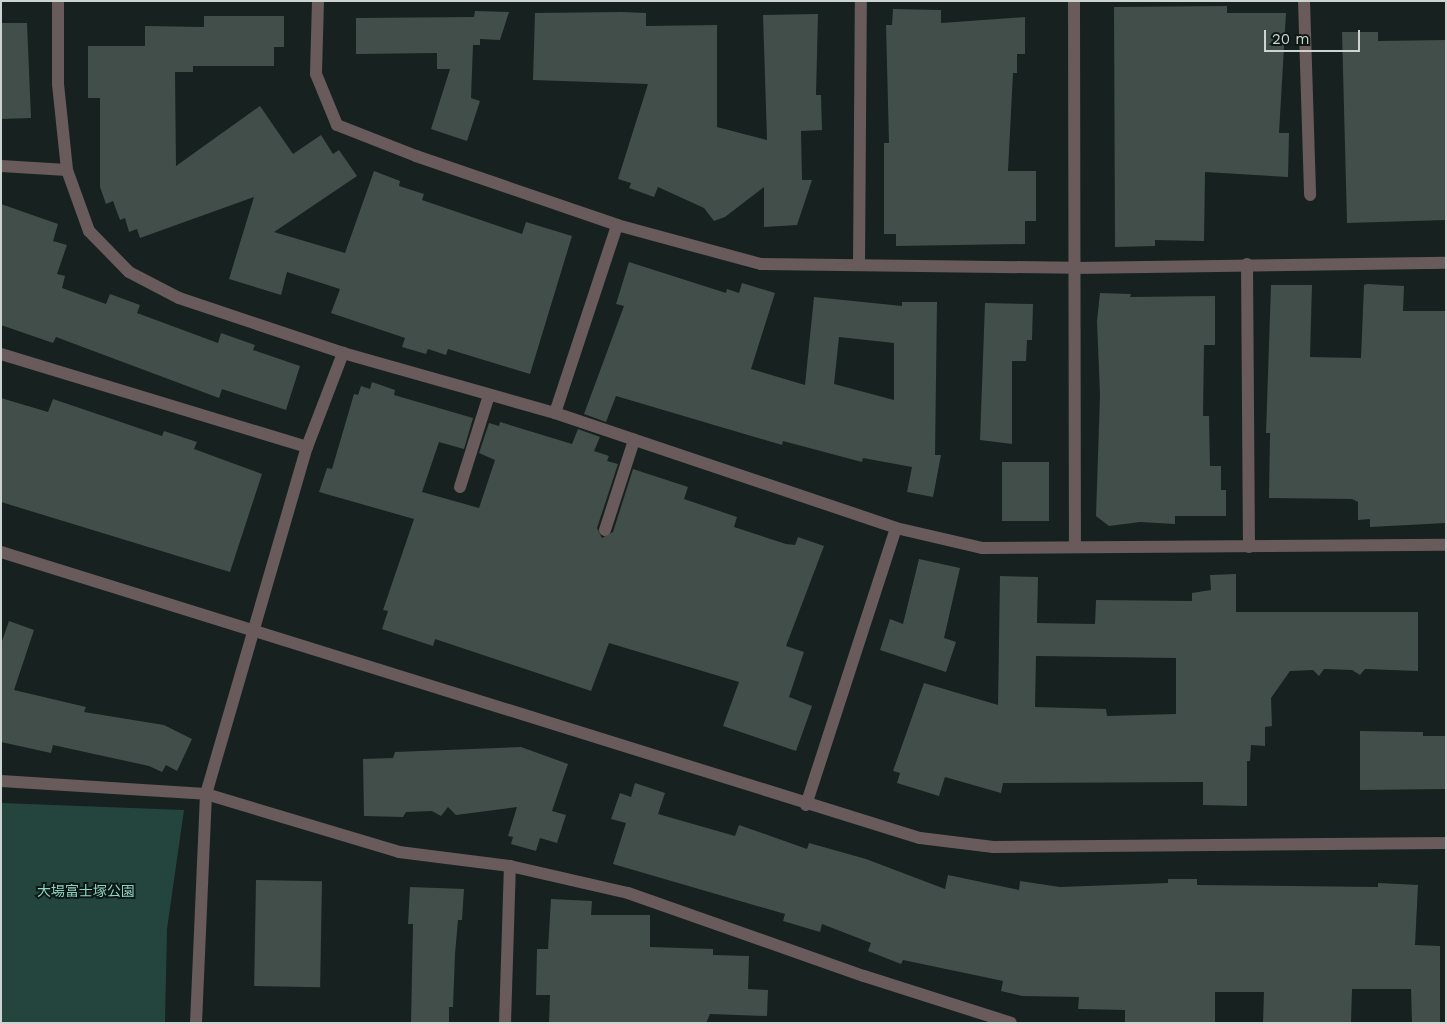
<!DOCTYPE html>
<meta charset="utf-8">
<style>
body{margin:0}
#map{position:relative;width:1447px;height:1024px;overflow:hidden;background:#17211f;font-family:"Work Sans","Noto Sans JP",sans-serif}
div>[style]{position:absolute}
.green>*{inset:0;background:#23453d}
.building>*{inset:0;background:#424e4a;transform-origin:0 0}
.service>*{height:12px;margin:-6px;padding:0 6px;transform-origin:6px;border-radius:6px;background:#695a5c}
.minor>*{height:12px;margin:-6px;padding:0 6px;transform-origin:6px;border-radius:6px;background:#695a5c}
.tertiary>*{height:12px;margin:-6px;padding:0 6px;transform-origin:6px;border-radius:6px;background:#695a5c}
span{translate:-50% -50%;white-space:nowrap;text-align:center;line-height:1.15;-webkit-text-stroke:4px #0e1815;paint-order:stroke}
.park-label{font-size:14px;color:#90d4c3}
.frame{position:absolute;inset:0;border:2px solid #ccd3d1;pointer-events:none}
.scale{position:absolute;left:1264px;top:30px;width:96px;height:22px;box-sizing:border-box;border:2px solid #ccd3d1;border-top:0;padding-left:6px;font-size:15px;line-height:18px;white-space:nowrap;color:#ccd3d1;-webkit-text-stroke:4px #0e1815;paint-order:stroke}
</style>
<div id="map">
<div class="green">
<i style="clip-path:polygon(1px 803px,184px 810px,167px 929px,165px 1023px,1px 1023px)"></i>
</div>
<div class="building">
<i style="clip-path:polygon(1227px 6px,1227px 13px,1286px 13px,1279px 133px,1289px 133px,1288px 177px,1205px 172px,1204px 241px,1155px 240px,1155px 246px,1115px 247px,1114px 7px)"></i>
<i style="clip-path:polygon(893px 9px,941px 10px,941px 23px,1025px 17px,1025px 54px,1017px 54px,1017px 73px,1013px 73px,1008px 171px,1036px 171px,1036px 221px,1025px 221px,1025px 244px,896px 246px,896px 234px,884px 234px,884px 143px,889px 143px,886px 25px,892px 25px)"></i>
<i style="clip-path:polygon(475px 11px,509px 12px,500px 40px,480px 39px,480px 45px,473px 45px,471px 98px,480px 101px,467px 141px,431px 129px,450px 69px,437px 69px,437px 53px,356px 54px,356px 18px,474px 17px)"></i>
<i style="clip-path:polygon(621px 12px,646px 13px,646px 26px,717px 25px,717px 127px,767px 140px,763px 15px,818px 14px,816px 95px,821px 95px,822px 130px,801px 131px,802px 180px,812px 180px,797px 225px,764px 227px,764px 187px,725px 217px,714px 221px,704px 208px,658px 187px,654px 197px,629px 188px,631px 183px,618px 179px,648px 84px,533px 80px,535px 13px)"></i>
<i style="clip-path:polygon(204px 16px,284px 16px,284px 47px,274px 47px,274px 66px,193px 66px,193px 72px,175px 72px,176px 166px,260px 106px,293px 154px,321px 135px,333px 154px,339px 150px,357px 176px,274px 232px,345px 253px,374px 171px,400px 181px,399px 186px,424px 194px,422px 200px,522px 234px,526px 222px,572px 236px,530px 374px,448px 349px,446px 355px,428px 349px,426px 354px,402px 347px,405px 338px,331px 313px,340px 289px,287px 272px,281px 295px,229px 279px,254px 197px,140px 238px,137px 229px,129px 232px,125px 218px,120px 220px,113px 201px,106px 204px,100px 187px,100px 98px,88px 98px,88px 46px,145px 46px,145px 26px,204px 27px)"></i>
<i style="clip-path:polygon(1px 23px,27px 23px,31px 118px,1px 119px)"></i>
<i style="clip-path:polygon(1342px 32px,1378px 32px,1378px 41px,1446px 40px,1446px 220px,1347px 223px)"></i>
<i style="clip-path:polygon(1px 204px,58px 224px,53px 241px,67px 245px,57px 274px,65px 276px,62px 288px,106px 304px,110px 294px,140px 305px,137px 313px,218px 343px,221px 333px,255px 345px,253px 350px,300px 366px,286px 410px,222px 389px,219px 398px,56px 337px,53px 343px,1px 325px)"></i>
<i style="clip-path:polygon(evenodd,629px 262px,726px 293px,727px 289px,739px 293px,742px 283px,775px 293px,751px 369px,805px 385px,814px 297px,902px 306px,902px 302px,937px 302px,935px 455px,941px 455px,933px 497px,907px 492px,912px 467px,863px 458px,862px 462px,783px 441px,782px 445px,616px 396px,606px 422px,584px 414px,624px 306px,616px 304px,629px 262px,839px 337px,894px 343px,894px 400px,834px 384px,839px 337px)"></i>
<i style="clip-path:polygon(1367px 284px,1404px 286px,1403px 311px,1445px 311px,1446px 523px,1370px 527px,1370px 519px,1358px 520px,1358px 502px,1352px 499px,1269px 498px,1270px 433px,1266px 433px,1271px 285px,1312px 285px,1310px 357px,1361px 358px,1364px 285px)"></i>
<i style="clip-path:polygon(1100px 293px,1131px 294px,1130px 297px,1215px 296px,1215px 345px,1204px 345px,1203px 416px,1209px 416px,1210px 466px,1221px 466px,1221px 490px,1226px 490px,1226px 516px,1175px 516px,1175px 524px,1140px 522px,1109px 526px,1096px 516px,1100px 395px,1097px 321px)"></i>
<i style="clip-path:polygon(985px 303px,1033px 304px,1032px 340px,1027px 340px,1026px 361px,1012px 361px,1012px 444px,980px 440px)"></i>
<i style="clip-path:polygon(372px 382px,395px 390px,394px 395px,473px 418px,464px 449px,439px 442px,422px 492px,479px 508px,495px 460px,479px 453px,489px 423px,499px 426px,500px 422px,572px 444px,578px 429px,600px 437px,594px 451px,609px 456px,607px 461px,618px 464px,597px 528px,602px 538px,613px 532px,633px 469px,688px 487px,684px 499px,737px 517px,734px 527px,786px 544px,795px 545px,798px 537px,824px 546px,786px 646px,804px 652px,789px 697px,812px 706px,796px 751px,723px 726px,739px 682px,609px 643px,591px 691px,435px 639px,433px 646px,382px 629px,388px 611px,383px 610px,414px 519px,319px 492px,327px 468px,332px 469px,354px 394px,358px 395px,361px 386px,370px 389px)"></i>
<i style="clip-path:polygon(1px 398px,48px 412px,53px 399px,162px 436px,164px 431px,197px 442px,194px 449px,262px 474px,230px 572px,1px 502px)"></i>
<i style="left:1002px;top:462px;width:47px;height:59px"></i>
<i style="clip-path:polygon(919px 559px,960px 568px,944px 638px,956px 642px,946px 672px,880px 650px,890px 619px,903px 624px)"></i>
<i style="clip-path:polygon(evenodd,1236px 574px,1236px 612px,1418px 612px,1418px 671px,1365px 669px,1360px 675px,1352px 670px,1324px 669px,1319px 676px,1313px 670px,1290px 671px,1271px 698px,1272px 726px,1265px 727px,1265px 746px,1251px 745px,1250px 761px,1247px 761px,1247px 806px,1203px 805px,1203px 782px,1003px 783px,1001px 793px,945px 777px,939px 796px,897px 783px,900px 773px,893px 771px,924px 683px,998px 705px,1000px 576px,1038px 577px,1037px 623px,1095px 624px,1096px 600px,1192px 601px,1192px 593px,1211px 590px,1210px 575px,1236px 574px,1036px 656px,1176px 658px,1176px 714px,1107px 716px,1106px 709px,1035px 707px,1036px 656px)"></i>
<i style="clip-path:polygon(9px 621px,34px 630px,14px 690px,86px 707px,84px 712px,164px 725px,192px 739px,177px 771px,166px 765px,162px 772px,149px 766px,53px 745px,51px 753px,1px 742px,1px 644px)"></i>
<i style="clip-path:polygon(1360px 731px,1423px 732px,1423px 736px,1446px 736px,1446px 789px,1360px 790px)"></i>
<i style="clip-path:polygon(521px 747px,568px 764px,552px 811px,566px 815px,557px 843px,540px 838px,536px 851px,511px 844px,513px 837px,508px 836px,517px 807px,456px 815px,448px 807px,441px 816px,432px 811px,406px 812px,403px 817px,364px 816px,363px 759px,393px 758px,395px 752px)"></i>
<i style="clip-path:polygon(635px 783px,665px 793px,658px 814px,735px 836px,739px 825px,807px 849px,809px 843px,866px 859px,945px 889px,948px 875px,1019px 890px,1020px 881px,1060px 887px,1168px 883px,1168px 879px,1197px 879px,1197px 885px,1378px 887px,1378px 883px,1418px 885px,1415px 945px,1440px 946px,1440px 1023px,1412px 1023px,1411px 989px,1352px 989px,1351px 1023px,1263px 1023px,1264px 992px,1215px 992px,1215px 1023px,1125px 1023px,1125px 1010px,1078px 1009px,1079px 997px,1022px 996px,1001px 991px,1003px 981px,903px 960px,901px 964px,868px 951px,871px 943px,822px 924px,820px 932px,783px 921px,785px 914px,613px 864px,626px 823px,611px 819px,620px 793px,631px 797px)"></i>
<i style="left:256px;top:880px;width:66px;height:106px;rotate:1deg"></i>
<i style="clip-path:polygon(410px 887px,464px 889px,462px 920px,458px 920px,455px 954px,453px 1007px,449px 1007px,449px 1023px,411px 1023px,413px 924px,408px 924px)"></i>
<i style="clip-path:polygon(551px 899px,592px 901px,591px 915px,650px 915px,650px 947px,713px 949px,713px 955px,749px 956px,748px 989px,768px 990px,767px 1016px,710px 1014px,706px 1023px,549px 1023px,550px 995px,536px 995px,537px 949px,548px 949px)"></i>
</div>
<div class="service">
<i style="left:460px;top:487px;width:96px;rotate:-72.5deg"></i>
<i style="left:605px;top:530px;width:95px;rotate:-72.1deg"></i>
</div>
<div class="minor">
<i style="left:58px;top:1px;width:83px;rotate:90deg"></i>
<i style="left:58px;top:84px;width:86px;rotate:84deg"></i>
<i style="left:67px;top:170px;width:65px;rotate:70.2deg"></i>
<i style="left:89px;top:231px;width:57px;rotate:45.7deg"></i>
<i style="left:129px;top:272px;width:56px;rotate:27.5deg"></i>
<i style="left:179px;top:298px;width:173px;rotate:18.5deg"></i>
<i style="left:343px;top:353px;width:220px;rotate:15.8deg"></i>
<i style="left:555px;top:413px;width:360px;rotate:18.6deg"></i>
<i style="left:896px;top:528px;width:88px;rotate:13.1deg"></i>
<i style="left:982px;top:548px;width:464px;rotate:-0.4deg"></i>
<i style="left:318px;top:1px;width:73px;rotate:91.6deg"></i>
<i style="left:316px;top:74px;width:55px;rotate:67.6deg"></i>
<i style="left:337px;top:125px;width:85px;rotate:21.4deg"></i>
<i style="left:416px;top:156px;width:213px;rotate:18.9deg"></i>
<i style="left:617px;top:225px;width:149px;rotate:15.2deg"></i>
<i style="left:761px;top:264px;width:313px;rotate:0.7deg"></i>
<i style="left:1074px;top:268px;width:372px;rotate:-0.8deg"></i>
<i style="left:1074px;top:1px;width:546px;rotate:89.9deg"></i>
<i style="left:1304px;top:1px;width:194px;rotate:88.2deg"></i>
<i style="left:1px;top:166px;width:66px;rotate:3.5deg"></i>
<i style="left:1247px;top:264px;width:283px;rotate:89.6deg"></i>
<i style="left:859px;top:265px;width:264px;rotate:-89.6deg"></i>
<i style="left:1px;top:354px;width:320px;rotate:16.9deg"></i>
<i style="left:555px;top:413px;width:198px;rotate:-71.7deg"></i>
<i style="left:1px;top:781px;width:205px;rotate:3.6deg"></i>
<i style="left:206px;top:794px;width:202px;rotate:16.7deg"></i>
<i style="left:399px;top:852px;width:112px;rotate:7.2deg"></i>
<i style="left:510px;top:866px;width:121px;rotate:12.9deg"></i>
<i style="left:628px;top:893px;width:250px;rotate:19.4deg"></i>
<i style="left:864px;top:976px;width:154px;rotate:17.7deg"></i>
<i style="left:806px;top:805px;width:291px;rotate:-72deg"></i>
<i style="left:196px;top:1023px;width:229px;rotate:-87.5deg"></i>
<i style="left:206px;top:794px;width:361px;rotate:-73.8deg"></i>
<i style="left:307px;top:447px;width:101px;rotate:-69deg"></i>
<i style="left:505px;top:1023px;width:157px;rotate:-88.2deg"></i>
</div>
<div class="tertiary">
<i style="left:1px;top:552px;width:962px;rotate:17.29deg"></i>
<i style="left:920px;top:838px;width:74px;rotate:7deg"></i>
<i style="left:993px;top:847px;width:453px;rotate:-0.5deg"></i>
</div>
<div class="park-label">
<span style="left:86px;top:891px">大場富士塚公園</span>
</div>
<div class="frame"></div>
<div class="scale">20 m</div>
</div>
